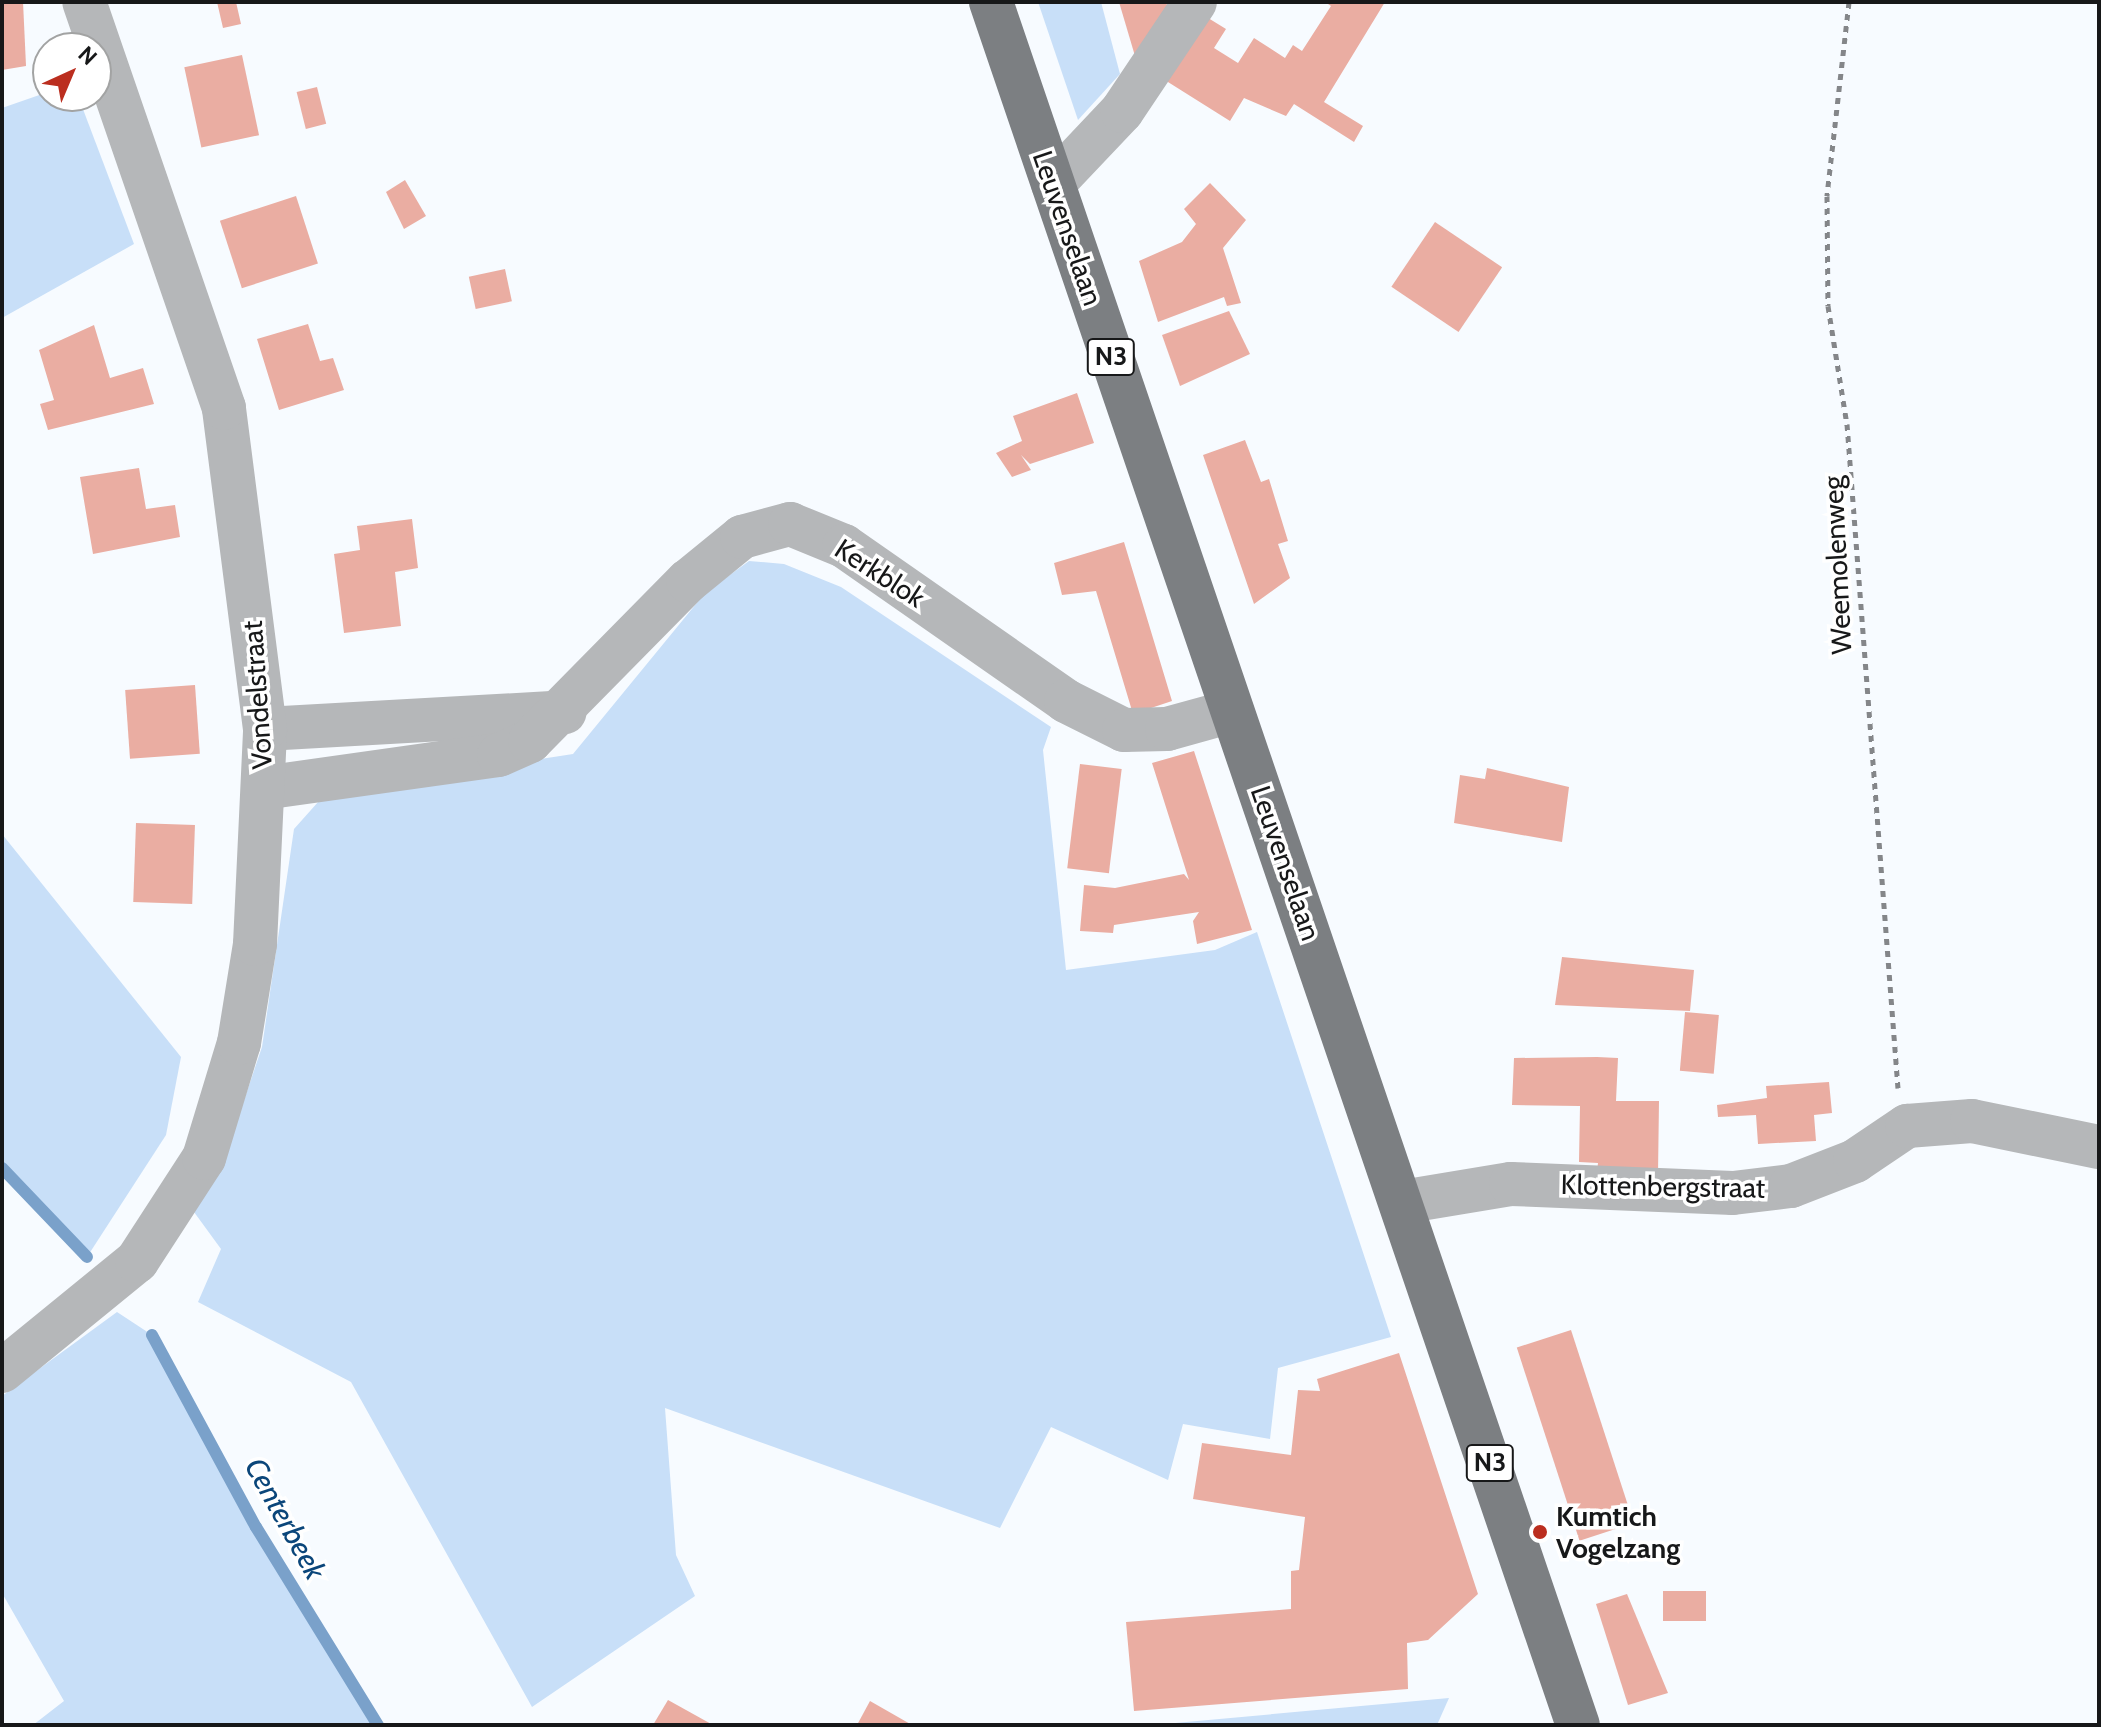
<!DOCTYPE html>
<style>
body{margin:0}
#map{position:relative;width:2101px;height:1727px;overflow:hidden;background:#f7fbff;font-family:Cabin,sans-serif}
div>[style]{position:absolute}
.green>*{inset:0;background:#c8dff8}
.stream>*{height:12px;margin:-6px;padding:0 6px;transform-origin:6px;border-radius:6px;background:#7aa1ca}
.building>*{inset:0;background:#eaada2;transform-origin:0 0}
.path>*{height:5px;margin-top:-2.5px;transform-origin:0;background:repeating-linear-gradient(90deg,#848689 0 6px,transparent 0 12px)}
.minor>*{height:44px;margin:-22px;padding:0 22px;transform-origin:22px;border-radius:22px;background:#b5b7b9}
.primary>*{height:44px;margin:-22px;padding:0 22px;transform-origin:22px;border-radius:22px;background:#7c7f82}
.dots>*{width:22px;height:22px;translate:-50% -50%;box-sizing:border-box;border:4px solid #fff;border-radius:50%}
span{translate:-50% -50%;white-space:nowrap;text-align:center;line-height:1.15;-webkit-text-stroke:7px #fff;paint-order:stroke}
.shield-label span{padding:2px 6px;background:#fff;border:2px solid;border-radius:6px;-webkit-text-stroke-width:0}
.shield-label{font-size:26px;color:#171819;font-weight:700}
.street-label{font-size:28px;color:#171819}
.poi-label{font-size:28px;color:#171819;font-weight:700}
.left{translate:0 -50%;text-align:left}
.water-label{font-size:30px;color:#0b467a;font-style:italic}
.frame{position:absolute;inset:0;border:4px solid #171819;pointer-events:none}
.north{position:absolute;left:32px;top:32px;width:80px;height:80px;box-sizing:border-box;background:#fff;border:2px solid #a2a3a3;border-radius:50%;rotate:44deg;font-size:22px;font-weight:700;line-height:32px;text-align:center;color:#171819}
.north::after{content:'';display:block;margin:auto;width:28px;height:36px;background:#bb2e1f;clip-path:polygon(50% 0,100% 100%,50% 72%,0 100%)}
</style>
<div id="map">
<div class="green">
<i style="clip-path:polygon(1038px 2px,1101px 2px,1120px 74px,1078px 120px)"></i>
<i style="clip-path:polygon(48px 92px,78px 96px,134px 244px,2px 318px,2px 108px)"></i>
<i style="clip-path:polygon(749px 561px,784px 564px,841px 587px,1051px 727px,1043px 750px,1066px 970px,1215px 950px,1257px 932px,1391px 1337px,1278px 1368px,1270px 1439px,1183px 1424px,1168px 1480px,1051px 1427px,1000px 1528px,665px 1408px,676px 1555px,695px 1596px,532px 1707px,351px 1382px,198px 1302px,221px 1249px,194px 1212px,222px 1165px,262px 1047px,294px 829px,327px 792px,573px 754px,705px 593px)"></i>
<i style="clip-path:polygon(2px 834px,181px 1057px,166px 1135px,87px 1257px,2px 1168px)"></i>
<i style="clip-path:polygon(117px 1312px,152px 1335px,256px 1527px,378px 1725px,33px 1725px,64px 1701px,2px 1593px,2px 1396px)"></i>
<i style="clip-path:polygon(1449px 1698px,1437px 1725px,1153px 1725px)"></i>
</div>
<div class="stream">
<i style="left:2px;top:1168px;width:123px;rotate:46.3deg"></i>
<i style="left:152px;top:1335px;width:218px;rotate:61.6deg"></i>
<i style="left:256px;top:1527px;width:233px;rotate:58.4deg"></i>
</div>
<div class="building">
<i style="clip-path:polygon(12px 2px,23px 2px,26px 66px,2px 70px,2px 4px)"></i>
<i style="clip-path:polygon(217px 2px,236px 2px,241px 24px,223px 28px)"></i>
<i style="clip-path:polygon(1119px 2px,1166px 2px,1169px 11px,1135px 56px)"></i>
<i style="clip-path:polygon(1325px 2px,1385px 2px,1324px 102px,1363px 126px,1354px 142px,1294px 104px,1286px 116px,1244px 98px,1230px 121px,1160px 77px,1200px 13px,1226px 29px,1214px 48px,1238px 63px,1254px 38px,1285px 58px,1293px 45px,1302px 51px,1331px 6px)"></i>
<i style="left:242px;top:55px;width:82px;height:59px;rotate:78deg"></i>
<i style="left:317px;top:87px;width:38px;height:21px;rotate:76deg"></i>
<i style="clip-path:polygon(405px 180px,426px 216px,404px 229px,386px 192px)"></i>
<i style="clip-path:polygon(1210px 183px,1246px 220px,1223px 248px,1241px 303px,1227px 306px,1224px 297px,1158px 322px,1139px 261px,1182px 242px,1196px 224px,1184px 209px)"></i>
<i style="left:296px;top:196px;width:71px;height:80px;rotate:72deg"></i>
<i style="left:1435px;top:222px;width:81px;height:78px;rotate:34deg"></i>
<i style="left:505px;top:269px;width:33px;height:37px;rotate:78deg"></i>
<i style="clip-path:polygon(1229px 311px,1250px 354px,1180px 386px,1162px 335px)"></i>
<i style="clip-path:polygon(308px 324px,320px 361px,333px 358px,344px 390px,279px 410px,257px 339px)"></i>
<i style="clip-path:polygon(94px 325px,110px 378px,143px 368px,154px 404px,48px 430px,40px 404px,54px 400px,39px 350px)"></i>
<i style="clip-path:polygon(1077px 393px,1094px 443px,1030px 464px,1021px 455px,1031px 470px,1012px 477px,996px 453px,1022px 441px,1013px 416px)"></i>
<i style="clip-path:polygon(1245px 440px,1261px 482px,1269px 479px,1288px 541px,1278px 544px,1290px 578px,1254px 604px,1203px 455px)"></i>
<i style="clip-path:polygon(139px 468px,146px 509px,175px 505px,180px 537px,93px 554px,80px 477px)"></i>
<i style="clip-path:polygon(412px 519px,418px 568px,395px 572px,401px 626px,344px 633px,334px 554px,360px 550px,357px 526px)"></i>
<i style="clip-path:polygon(1124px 542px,1172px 701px,1133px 714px,1096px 591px,1062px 595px,1054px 563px)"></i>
<i style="left:195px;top:685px;width:69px;height:70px;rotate:86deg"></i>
<i style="clip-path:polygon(1194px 751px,1252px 930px,1197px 944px,1193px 921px,1199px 912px,1114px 925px,1113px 933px,1080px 931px,1084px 885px,1115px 888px,1184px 874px,1189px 880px,1152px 763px)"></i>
<i style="left:1080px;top:764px;width:42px;height:105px;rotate:7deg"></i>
<i style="clip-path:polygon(1487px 768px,1569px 787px,1562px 842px,1454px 823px,1460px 775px,1485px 779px)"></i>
<i style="left:136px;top:823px;width:59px;height:79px;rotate:2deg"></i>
<i style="clip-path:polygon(1562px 957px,1694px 970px,1690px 1011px,1555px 1005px)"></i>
<i style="left:1685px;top:1012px;width:34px;height:59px;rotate:5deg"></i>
<i style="clip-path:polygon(1597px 1057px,1618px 1058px,1616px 1101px,1659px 1101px,1658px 1174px,1597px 1171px,1598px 1163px,1579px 1162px,1580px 1106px,1512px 1105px,1514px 1058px)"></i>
<i style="clip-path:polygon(1829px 1082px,1832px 1113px,1814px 1115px,1816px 1141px,1758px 1144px,1756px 1115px,1718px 1117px,1717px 1105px,1767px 1098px,1766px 1086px)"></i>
<i style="left:1571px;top:1330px;width:203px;height:57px;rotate:72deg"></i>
<i style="clip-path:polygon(1399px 1353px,1478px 1594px,1428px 1640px,1407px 1643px,1408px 1689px,1134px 1711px,1126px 1622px,1291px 1609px,1291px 1571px,1299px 1570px,1305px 1517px,1193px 1499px,1202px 1443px,1291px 1455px,1298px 1390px,1320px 1391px,1317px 1379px)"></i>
<i style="left:1663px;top:1591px;width:43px;height:30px"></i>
<i style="clip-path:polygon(1627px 1594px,1668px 1693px,1628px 1705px,1596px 1604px)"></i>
<i style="clip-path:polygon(668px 1700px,713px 1725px,653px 1725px)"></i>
<i style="clip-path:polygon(870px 1701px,912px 1725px,857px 1725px)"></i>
</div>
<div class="path">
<i style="left:1849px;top:2px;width:195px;rotate:96.5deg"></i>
<i style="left:1827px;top:196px;width:110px;rotate:89.5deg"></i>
<i style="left:1828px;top:306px;width:120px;rotate:80.9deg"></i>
<i style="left:1847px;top:424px;width:666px;rotate:85.61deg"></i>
</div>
<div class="minor">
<i style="left:1053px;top:184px;width:100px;rotate:-46.6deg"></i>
<i style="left:1122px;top:111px;width:131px;rotate:-56.2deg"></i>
<i style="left:265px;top:729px;width:300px;rotate:-3.2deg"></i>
<i style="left:263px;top:788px;width:238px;rotate:-8deg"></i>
<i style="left:499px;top:755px;width:34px;rotate:-24deg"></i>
<i style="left:530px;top:741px;width:225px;rotate:-45.4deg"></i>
<i style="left:688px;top:581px;width:70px;rotate:-39.2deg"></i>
<i style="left:742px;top:537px;width:50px;rotate:-15.2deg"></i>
<i style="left:790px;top:524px;width:58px;rotate:22.2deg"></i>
<i style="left:844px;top:546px;width:271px;rotate:34.9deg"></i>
<i style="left:1066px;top:701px;width:65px;rotate:26.6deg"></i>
<i style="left:1124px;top:730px;width:43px;rotate:-1.3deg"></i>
<i style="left:1167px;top:729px;width:67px;rotate:-15.5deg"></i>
<i style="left:1402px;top:1202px;width:110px;rotate:-9.4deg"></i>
<i style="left:1511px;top:1184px;width:222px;rotate:2.3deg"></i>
<i style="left:1733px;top:1193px;width:58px;rotate:-6.9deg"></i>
<i style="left:1791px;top:1186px;width:69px;rotate:-21.3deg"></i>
<i style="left:1855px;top:1161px;width:63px;rotate:-33.9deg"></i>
<i style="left:1907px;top:1126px;width:65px;rotate:-4.4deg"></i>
<i style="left:1972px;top:1121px;width:130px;rotate:11.6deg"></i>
<i style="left:2px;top:1371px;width:174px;rotate:-39.2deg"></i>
<i style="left:137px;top:1261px;width:123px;rotate:-57deg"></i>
<i style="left:204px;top:1158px;width:120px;rotate:-73.1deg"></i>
<i style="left:239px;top:1043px;width:100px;rotate:-80.8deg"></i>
<i style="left:255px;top:944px;width:215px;rotate:-87.3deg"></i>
<i style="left:265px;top:729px;width:324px;rotate:-97.3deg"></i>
<i style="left:224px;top:408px;width:429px;rotate:-109deg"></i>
</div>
<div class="primary">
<i style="left:991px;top:2px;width:1820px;rotate:71.19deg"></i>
</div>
<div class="dots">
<i style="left:1540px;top:1532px;background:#bb2e1f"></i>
</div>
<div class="shield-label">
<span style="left:1111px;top:357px">N3</span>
<span style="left:1490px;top:1463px">N3</span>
</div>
<div class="street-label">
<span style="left:1068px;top:228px;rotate:71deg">Leuvenselaan</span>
<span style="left:1837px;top:565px;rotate:-93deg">Weemolenweg</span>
<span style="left:880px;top:573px;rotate:33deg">Kerkblok</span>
<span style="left:257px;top:695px;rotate:-94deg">Vondelstraat</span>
<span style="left:1286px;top:863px;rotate:71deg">Leuvenselaan</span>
<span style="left:1663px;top:1186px;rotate:1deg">Klottenbergstraat</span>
</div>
<div class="poi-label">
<span class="left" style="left:1556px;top:1532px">Kumtich<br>Vogelzang</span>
</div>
<div class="water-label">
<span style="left:285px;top:1519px;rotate:61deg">Centerbeek</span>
</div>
<div class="frame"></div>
<div class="north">N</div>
</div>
